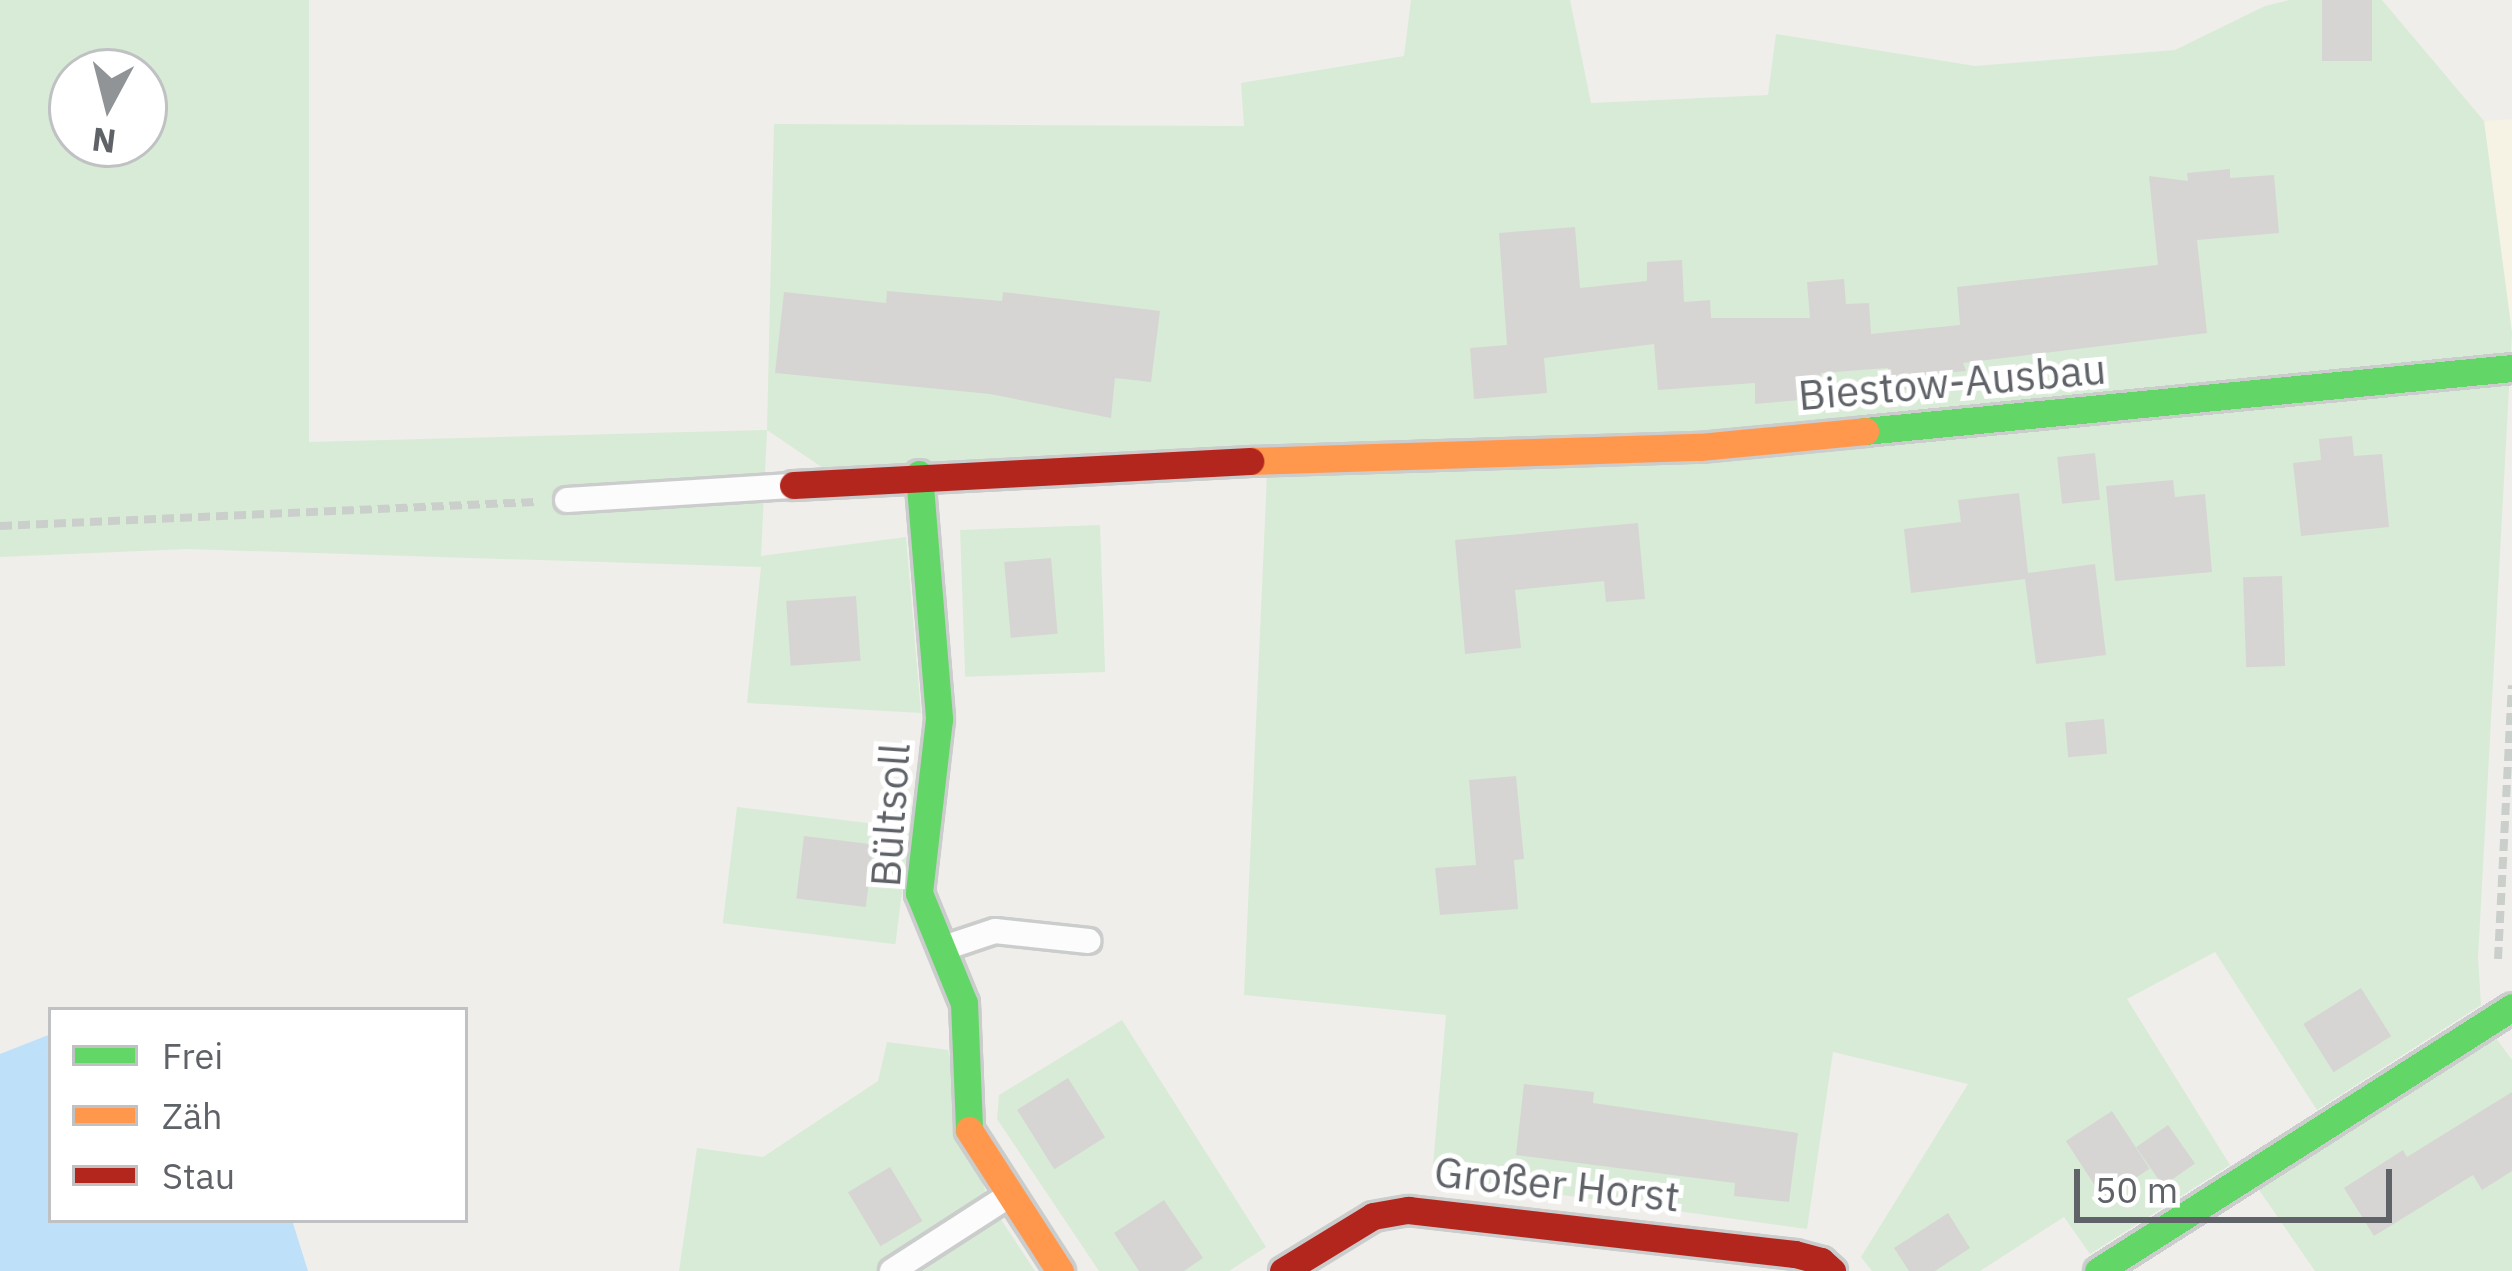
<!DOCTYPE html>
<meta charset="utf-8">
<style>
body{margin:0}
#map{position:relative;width:2512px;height:1271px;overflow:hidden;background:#efeeea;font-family:"IBM Plex Sans",sans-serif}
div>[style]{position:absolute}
.commercial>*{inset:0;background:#f7f3e4}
.green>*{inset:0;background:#d8ebd6;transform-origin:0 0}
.water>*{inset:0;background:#bfe0f9}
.building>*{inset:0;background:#d6d5d3;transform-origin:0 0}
.path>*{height:8px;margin-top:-4px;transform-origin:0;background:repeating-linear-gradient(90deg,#cacfcc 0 12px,transparent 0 18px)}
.roads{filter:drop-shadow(3px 0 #cbcccc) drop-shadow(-3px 0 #cbcccc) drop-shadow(0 3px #cbcccc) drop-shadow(0 -3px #cbcccc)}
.lane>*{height:24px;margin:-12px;padding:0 12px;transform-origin:12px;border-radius:12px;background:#fdfcfc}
.fast>*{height:27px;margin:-13.5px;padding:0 13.5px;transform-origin:13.5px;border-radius:13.5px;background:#63d668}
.slow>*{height:27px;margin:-13.5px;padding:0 13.5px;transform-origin:13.5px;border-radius:13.5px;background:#ff974d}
.jam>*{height:27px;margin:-13.5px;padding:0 13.5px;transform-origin:13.5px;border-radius:13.5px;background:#b3261e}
span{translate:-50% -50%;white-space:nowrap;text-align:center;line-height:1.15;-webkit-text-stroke:10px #fff;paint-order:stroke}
.street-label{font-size:42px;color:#5f6368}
.legend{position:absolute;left:48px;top:1007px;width:420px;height:216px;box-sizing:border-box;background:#fff;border:3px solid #bfc1c3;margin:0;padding:15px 21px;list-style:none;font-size:36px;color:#5f6368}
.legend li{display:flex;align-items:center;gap:24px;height:60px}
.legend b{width:60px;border:3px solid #bfc1c3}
.north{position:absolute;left:48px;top:48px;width:120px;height:120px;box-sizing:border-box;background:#fff;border:3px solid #bfc1c3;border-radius:50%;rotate:187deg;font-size:33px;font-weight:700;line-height:48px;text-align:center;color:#5f6368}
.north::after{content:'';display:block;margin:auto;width:42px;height:54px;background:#919496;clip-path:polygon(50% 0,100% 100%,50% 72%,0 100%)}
.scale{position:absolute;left:2074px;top:1169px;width:318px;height:54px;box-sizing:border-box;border:6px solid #5f6368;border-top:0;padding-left:15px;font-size:36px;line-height:42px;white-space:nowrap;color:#5f6368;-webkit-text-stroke:9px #fff;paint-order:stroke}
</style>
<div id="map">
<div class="commercial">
<i style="clip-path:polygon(2512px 119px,2512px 333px,2484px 121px)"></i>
</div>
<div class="green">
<i style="clip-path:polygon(evenodd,0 0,309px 0,309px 442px,767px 430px,774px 124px,1244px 126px,1241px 83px,1404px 56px,1411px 0,1570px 0,1591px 103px,1768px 95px,1776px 34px,1975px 66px,2175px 50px,2265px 6px,2289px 0,2382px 0,2484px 121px,2512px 333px,2478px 958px,2481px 1005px,2317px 1110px,2215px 952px,2127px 999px,2230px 1165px,2090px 1254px,2064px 1217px,1980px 1271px,1872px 1271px,1861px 1257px,1968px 1084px,1833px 1052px,1807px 1229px,1432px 1177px,1446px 1015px,1244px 995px,1268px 451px,823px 468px,767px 430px,761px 556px,906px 537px,921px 713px,747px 703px,761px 567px,187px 549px,0 557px,0 0,72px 72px,144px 72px,144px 144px,72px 144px,72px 72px)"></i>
<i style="left:1100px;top:525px;width:147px;height:140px;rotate:88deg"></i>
<i style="left:737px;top:807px;width:174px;height:117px;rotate:7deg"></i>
<i style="clip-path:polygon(1122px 1020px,1266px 1247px,1229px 1271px,1099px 1271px,997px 1119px,999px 1095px)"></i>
<i style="clip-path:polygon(2493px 1034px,2512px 1060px,2512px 1271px,2315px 1271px,2257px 1187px)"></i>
<i style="clip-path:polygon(887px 1042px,948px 1050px,988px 1202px,882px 1271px,679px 1271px,697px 1148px,763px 1157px,878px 1081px)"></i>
<i style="clip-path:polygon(1000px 1218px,1035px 1271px,908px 1271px)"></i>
</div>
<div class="water">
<i style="clip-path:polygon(51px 1034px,51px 1220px,292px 1220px,308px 1271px,0 1271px,0 1054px)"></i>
</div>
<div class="building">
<i style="left:2322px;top:0;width:50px;height:61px"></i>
<i style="clip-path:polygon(2230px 169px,2230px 178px,2274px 175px,2279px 233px,2197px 240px,2207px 333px,1963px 363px,1966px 371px,1931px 374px,1932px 387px,1888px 391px,1888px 368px,1821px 373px,1821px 398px,1755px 404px,1755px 383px,1658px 390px,1654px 344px,1544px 358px,1547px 393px,1474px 399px,1470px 348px,1507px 345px,1499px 233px,1575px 227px,1580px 288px,1647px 281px,1647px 262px,1682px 260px,1684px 302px,1710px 300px,1711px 318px,1810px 318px,1807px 282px,1844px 279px,1846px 304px,1869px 303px,1871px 334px,1960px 325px,1957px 287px,2158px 265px,2149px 176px,2188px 181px,2187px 173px)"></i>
<i style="clip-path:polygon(887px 291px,1002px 301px,1003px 292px,1160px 311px,1151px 382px,1115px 378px,1111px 418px,990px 394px,775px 373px,784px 292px,886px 303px)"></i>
<i style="clip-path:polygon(2352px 436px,2354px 456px,2382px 454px,2389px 527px,2301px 536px,2293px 463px,2321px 460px,2319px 439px)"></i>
<i style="left:2095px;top:453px;width:47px;height:38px;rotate:84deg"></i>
<i style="clip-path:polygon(2173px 480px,2175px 497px,2205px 494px,2212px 572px,2115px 581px,2106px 486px)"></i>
<i style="clip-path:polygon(2019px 493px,2028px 573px,2095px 564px,2106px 655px,2036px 664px,2025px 579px,1911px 593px,1904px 529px,1961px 522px,1958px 500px)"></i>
<i style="clip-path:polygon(1638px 523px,1645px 599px,1606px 602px,1604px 581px,1515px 590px,1521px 648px,1465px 654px,1455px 540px)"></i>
<i style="left:1051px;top:558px;width:76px;height:47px;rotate:85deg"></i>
<i style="left:2282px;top:576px;width:90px;height:39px;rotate:88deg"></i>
<i style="left:856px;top:596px;width:65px;height:70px;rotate:86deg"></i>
<i style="left:2104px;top:719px;width:35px;height:39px;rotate:85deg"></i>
<i style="clip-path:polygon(1516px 776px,1524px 859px,1514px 860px,1518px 909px,1440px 915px,1435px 868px,1476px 865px,1469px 780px)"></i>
<i style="left:804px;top:836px;width:70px;height:63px;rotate:7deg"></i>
<i style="left:2361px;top:988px;width:57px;height:68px;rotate:58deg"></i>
<i style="left:1068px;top:1078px;width:70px;height:60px;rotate:58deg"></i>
<i style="clip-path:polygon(1524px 1084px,1594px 1092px,1593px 1103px,1798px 1133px,1789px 1202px,1734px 1196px,1735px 1183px,1516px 1155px)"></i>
<i style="clip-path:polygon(2512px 1092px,2512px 1171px,2482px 1190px,2473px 1175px,2374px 1236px,2344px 1188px,2403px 1150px,2407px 1157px)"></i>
<i style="left:2112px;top:1111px;width:69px;height:55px;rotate:57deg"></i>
<i style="left:2168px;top:1125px;width:47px;height:39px;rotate:55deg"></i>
<i style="left:890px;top:1167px;width:63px;height:49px;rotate:59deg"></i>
<i style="clip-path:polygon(1164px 1200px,1203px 1258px,1184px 1271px,1139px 1271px,1114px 1233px)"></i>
<i style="clip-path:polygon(1948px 1213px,1970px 1248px,1935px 1271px,1909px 1271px,1894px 1248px)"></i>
</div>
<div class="path">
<i style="left:0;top:526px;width:536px;rotate:-2.57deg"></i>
<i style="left:2498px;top:959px;width:274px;rotate:-87.1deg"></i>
</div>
<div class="roads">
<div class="lane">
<i style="left:567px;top:500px;width:224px;rotate:-3.6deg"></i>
<i style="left:944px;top:948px;width:54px;rotate:-18.4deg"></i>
<i style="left:995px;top:931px;width:94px;rotate:6.1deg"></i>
<i style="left:892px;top:1271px;width:137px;rotate:-32.8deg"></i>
</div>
<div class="fast">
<i style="left:1865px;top:431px;width:650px;rotate:-5.56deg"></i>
<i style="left:919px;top:474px;width:246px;rotate:85.3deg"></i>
<i style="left:939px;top:719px;width:175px;rotate:96.6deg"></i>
<i style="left:919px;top:893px;width:119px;rotate:67.8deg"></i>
<i style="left:964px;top:1003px;width:127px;rotate:87.7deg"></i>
<i style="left:2098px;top:1271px;width:491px;rotate:-32.5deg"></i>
</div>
<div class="slow">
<i style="left:1250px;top:461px;width:450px;rotate:-1.8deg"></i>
<i style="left:1700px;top:447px;width:166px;rotate:-5.5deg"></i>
<i style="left:969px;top:1130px;width:168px;rotate:57.2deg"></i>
</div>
<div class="jam">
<i style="left:793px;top:485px;width:458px;rotate:-3deg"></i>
<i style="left:1283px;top:1271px;width:105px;rotate:-31.4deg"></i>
<i style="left:1373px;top:1216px;width:36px;rotate:-10deg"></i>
<i style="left:1408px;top:1210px;width:389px;rotate:6.5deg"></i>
<i style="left:1795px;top:1254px;width:27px;rotate:15deg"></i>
<i style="left:1821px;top:1261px;width:15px;rotate:42deg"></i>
</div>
</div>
<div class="street-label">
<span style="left:1952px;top:382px;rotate:-5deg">Biestow-Ausbau</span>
<span style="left:890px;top:815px;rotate:-86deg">Bültsoll</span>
<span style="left:1557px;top:1184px;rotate:6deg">Großer Horst</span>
</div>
<ul class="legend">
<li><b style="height:15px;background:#63d668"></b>Frei</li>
<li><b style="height:15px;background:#ff974d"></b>Zäh</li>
<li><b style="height:15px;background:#b3261e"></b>Stau</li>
</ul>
<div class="north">N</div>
<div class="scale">50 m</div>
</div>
